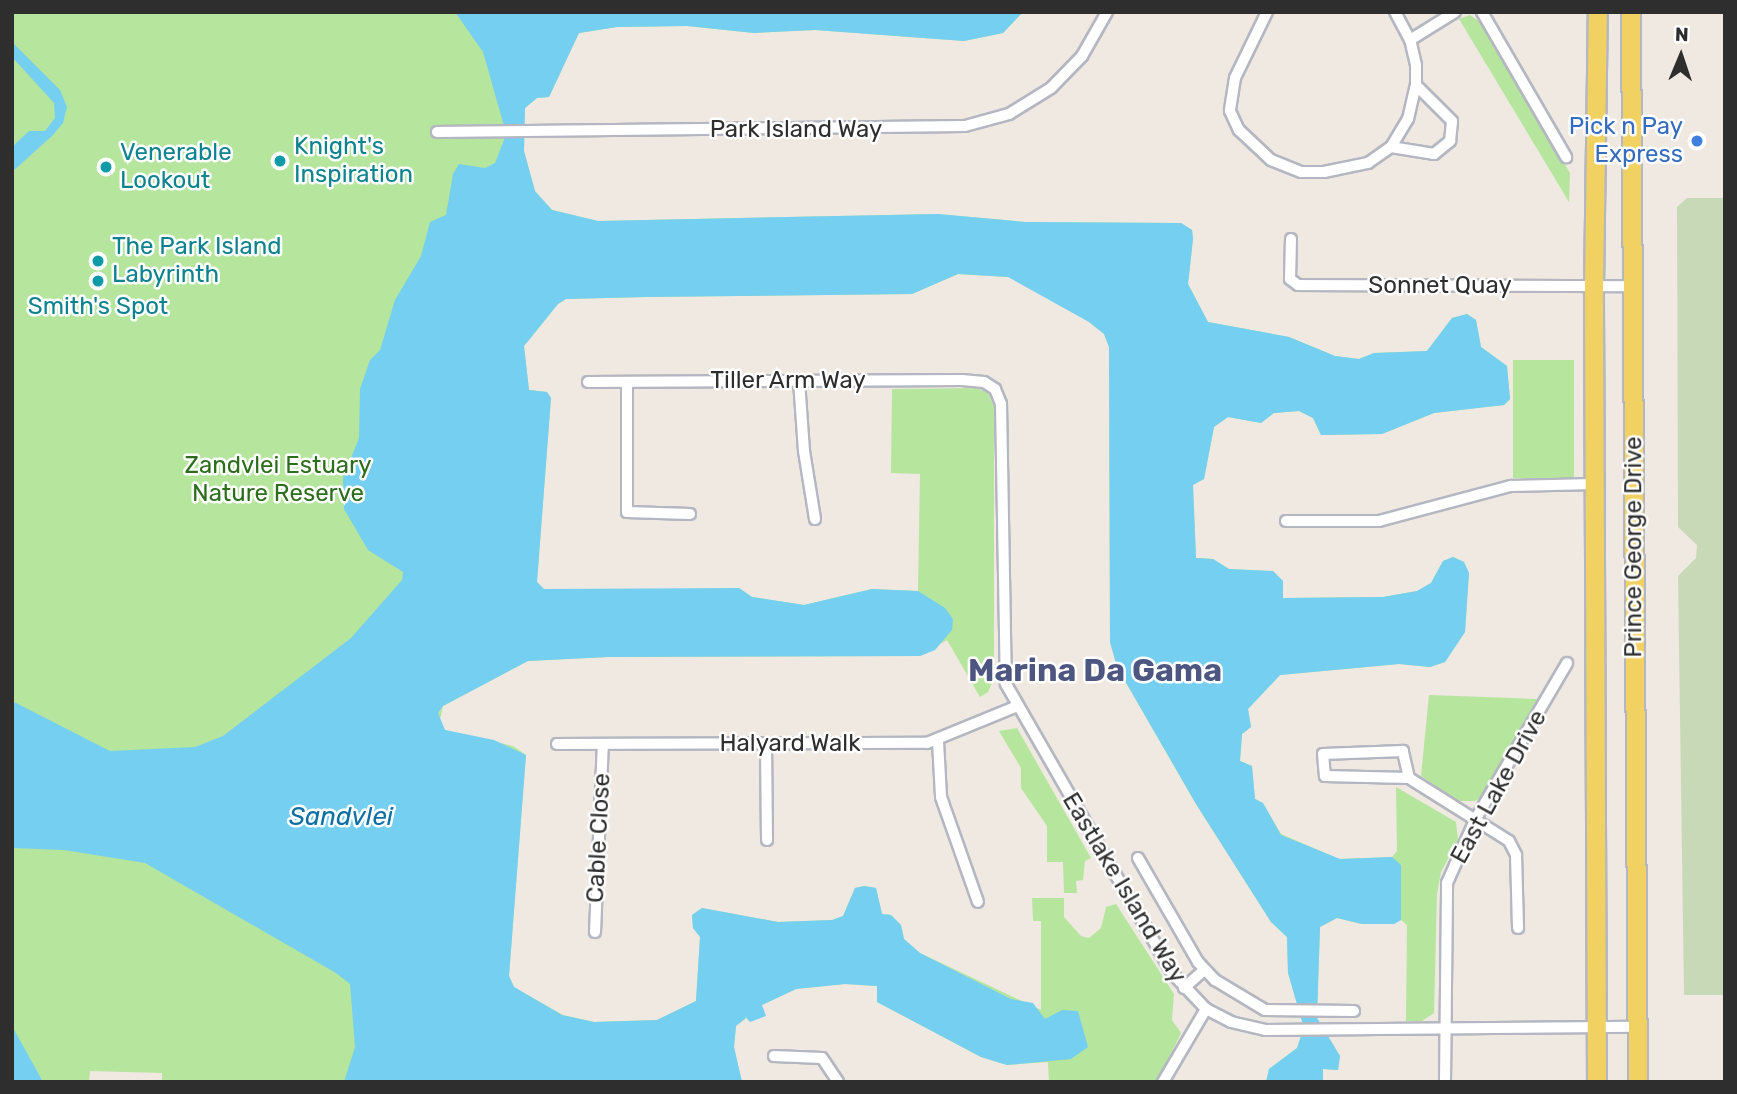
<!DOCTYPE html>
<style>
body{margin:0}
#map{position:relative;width:1737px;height:1094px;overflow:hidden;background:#efe9e1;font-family:Rubik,sans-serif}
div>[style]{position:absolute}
.green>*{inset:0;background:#b6e59e;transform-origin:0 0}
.cemetery>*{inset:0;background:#c8d9b8}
.water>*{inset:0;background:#75cff0}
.roads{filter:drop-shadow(2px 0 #b4b7c1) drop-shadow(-2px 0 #b4b7c1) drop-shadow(0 2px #b4b7c1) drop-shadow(0 -2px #b4b7c1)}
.street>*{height:10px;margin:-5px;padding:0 5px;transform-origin:5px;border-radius:5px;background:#fff}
.primary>*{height:18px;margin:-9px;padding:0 9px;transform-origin:9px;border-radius:9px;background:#f2d163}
.dots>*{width:19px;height:19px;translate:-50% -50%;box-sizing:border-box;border:4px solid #fff;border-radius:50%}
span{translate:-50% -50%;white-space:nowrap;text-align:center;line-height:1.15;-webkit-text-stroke:5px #fff;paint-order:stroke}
.shop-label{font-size:24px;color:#366cbe}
.right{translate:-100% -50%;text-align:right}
.street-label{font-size:24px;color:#2e2e2e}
.culture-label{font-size:24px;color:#0d838f}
.left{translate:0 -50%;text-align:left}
.park-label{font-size:24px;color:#2c6e1b}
.water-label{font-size:26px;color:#0d6fa3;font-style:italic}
.district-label{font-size:32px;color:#4d5680;font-weight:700}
.frame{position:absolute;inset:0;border:14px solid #2e2e2e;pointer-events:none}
.north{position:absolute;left:1646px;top:21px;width:70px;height:70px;-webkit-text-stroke:5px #fff;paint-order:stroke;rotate:2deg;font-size:19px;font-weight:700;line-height:28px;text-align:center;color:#2e2e2e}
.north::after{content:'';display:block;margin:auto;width:24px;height:32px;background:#2e2e2e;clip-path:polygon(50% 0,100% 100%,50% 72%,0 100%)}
</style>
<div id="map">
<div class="green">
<i style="clip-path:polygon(12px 12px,1023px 12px,1003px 33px,964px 41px,815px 30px,754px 33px,687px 26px,617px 27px,579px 33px,549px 97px,537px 98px,525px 108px,524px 151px,535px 191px,552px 210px,598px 221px,938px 214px,1025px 222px,1181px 223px,1192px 230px,1193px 239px,1188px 284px,1208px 322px,1289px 337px,1335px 356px,1359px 359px,1374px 353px,1427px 351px,1452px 318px,1467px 314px,1476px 320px,1481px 347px,1507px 366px,1510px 399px,1504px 405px,1434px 413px,1382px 434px,1321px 435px,1313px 418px,1299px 411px,1274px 413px,1261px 423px,1228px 417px,1214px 427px,1204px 479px,1193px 485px,1196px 558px,1213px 559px,1229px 569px,1273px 571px,1283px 581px,1283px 598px,1383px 597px,1417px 591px,1431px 583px,1443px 561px,1453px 557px,1464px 562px,1469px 573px,1465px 632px,1445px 662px,1430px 667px,1399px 664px,1280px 675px,1248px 709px,1251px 727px,1242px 734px,1240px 761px,1252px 766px,1255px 799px,1263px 803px,1281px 834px,1339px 859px,1392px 857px,1397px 851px,1396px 787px,1456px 822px,1458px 840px,1441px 872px,1437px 894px,1434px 1013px,1422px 1021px,1406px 1021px,1407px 925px,1401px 920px,1362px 924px,1337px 918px,1320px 927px,1317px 1018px,1340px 1056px,1338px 1070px,1323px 1069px,1323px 1082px,1266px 1082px,1269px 1069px,1297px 1048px,1301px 1036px,1302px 1021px,1288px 973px,1287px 937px,1271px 922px,1196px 804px,1117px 667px,1110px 642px,1109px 347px,1104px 334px,1089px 322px,1032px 287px,1008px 277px,958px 274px,912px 294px,646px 297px,566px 299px,558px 304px,524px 346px,529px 390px,547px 392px,551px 398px,537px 582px,544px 589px,588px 591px,739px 588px,752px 597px,804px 605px,872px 589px,918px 591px,920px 474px,891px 473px,892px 389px,977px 388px,988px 393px,994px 407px,994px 678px,988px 692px,980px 697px,947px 640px,920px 656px,608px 657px,528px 661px,443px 706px,439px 724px,445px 730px,513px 746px,526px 755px,509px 976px,514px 987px,563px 1015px,594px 1022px,657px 1020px,696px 1001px,700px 937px,693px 928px,692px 915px,702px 908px,778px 922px,832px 920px,843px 916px,855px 888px,864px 886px,876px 888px,882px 914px,891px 915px,901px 925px,904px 939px,920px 953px,1041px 1010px,1041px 921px,1033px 921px,1032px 898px,1064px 898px,1064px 917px,1081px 936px,1089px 938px,1101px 928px,1106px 907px,1116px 904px,1174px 994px,1172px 1020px,1181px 1033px,1157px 1082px,1049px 1082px,1048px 1062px,1007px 1065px,981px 1057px,877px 1002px,877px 986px,845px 984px,796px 989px,743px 1014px,746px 1018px,736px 1026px,734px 1047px,742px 1082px,162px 1082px,162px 1073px,90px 1071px,89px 1082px,12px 1082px)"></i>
<i style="clip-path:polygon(1470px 15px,1480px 22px,1570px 173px,1569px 202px,1459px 19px)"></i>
<i style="left:1513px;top:360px;width:61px;height:118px"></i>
<i style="clip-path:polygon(1429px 695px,1537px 699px,1483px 796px,1475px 801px,1458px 801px,1421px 776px)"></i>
<i style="clip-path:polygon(1017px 728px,1091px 858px,1085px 861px,1083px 880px,1076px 881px,1077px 893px,1064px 893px,1063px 862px,1047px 862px,1047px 826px,1021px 788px,1021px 768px,999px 731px)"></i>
</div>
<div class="cemetery">
<i style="clip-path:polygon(1687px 198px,1725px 198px,1725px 995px,1684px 995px,1678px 576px,1696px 558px,1697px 545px,1678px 527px,1677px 207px)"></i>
</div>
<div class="water">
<i style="clip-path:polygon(455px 12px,1023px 12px,1003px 33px,964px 41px,815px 30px,754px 33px,687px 26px,617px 27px,579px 33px,549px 97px,537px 98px,525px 108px,524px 151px,535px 191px,552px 210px,598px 221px,938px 214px,1025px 222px,1181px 223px,1192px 230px,1193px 239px,1188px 284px,1208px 322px,1289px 337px,1335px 356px,1359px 359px,1374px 353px,1427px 351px,1452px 318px,1467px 314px,1476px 320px,1481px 347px,1507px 366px,1510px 399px,1504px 405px,1434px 413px,1382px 434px,1321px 435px,1313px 418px,1299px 411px,1274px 413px,1261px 423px,1228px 417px,1214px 427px,1204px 479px,1193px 485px,1196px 558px,1213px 559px,1229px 569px,1273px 571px,1283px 581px,1283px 598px,1383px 597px,1417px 591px,1431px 583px,1443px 561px,1453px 557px,1464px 562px,1469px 573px,1465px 632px,1445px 662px,1430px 667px,1399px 664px,1280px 675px,1248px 709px,1251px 727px,1242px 734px,1240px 761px,1252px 766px,1255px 799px,1263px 803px,1281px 835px,1340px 859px,1392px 857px,1401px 865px,1401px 920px,1394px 924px,1362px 924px,1337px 918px,1320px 927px,1317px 1018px,1340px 1056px,1338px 1070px,1323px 1069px,1323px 1082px,1266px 1082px,1269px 1069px,1297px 1048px,1301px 1036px,1302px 1021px,1288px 973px,1287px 937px,1271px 922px,1196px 804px,1117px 667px,1110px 642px,1109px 347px,1104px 334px,1089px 322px,1008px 277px,958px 274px,912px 294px,646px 297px,566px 299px,558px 304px,524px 346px,529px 390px,547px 392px,551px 398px,537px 582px,544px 589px,739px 588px,752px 597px,804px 605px,872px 589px,918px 591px,945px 608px,953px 619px,952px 630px,935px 650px,920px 656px,608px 657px,528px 661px,443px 706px,438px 713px,445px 730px,494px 740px,526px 755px,509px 976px,514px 987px,562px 1015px,594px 1022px,657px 1020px,696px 1001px,700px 937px,693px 928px,692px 915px,702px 908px,778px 922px,832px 920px,843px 916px,855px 888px,864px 886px,876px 888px,882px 914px,891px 915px,901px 925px,904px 939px,920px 953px,1011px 999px,1033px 1003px,1045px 1019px,1062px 1010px,1078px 1011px,1088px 1047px,1071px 1059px,1007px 1065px,981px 1057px,877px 1002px,877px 986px,845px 984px,796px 989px,747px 1012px,762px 1005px,766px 1016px,750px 1022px,743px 1014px,746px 1018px,736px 1026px,734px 1047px,742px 1082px,344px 1082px,355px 1047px,350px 984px,336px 973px,145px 863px,64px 850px,12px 848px,12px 701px,110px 751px,195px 747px,223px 736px,351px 638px,402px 580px,403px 572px,368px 550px,344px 509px,343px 478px,359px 438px,360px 389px,370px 360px,380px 350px,395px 300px,421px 256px,430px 222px,446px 215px,453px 174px,459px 164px,485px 168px,495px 163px,504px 140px,504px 126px,483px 52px)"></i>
<i style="clip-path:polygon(12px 42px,60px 90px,67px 107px,63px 123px,53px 135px,12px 172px,12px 147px,29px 131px,45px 131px,55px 118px,54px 103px,12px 57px)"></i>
<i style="clip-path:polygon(12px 1026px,43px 1082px,12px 1082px)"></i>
</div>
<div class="roads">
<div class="street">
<i style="left:1267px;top:12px;width:73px;rotate:115.9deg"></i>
<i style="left:1235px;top:78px;width:33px;rotate:99deg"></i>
<i style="left:1230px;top:111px;width:21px;rotate:65deg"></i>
<i style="left:1239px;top:130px;width:44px;rotate:43.2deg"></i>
<i style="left:1271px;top:160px;width:32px;rotate:22deg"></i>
<i style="left:1301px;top:172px;width:23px"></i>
<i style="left:1324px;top:172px;width:45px;rotate:-11.6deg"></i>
<i style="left:1368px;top:163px;width:28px;rotate:-35deg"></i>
<i style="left:1391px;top:147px;width:33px;rotate:-59deg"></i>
<i style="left:1408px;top:119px;width:35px;rotate:-77deg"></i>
<i style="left:1416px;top:85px;width:20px;rotate:-90deg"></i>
<i style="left:1416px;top:65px;width:26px;rotate:-103deg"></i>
<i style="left:1410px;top:40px;width:32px;rotate:-118deg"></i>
<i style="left:1482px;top:12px;width:168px;rotate:59.9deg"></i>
<i style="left:1410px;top:40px;width:53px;rotate:-31.9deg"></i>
<i style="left:437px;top:132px;width:528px;rotate:-0.65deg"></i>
<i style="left:965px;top:126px;width:46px;rotate:-15.3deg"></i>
<i style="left:1009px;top:114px;width:49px;rotate:-31.8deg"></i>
<i style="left:1051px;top:88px;width:45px;rotate:-45.9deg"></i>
<i style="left:1082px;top:56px;width:51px;rotate:-60.4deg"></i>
<i style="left:1391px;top:147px;width:44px;rotate:9.2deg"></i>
<i style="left:1434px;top:154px;width:21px;rotate:-39deg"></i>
<i style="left:1450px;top:141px;width:20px;rotate:-84deg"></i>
<i style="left:1452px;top:121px;width:51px;rotate:-135deg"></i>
<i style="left:1291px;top:239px;width:40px;rotate:91.4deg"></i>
<i style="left:1290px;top:279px;width:10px;rotate:37deg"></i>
<i style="left:1298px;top:285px;width:335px;rotate:0.2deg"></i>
<i style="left:799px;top:381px;width:70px;rotate:85.9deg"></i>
<i style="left:804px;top:451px;width:69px;rotate:80.8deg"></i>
<i style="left:588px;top:382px;width:374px;rotate:-0.3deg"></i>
<i style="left:962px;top:380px;width:22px;rotate:5deg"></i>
<i style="left:984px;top:382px;width:13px;rotate:32deg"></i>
<i style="left:995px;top:389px;width:16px;rotate:68deg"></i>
<i style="left:1001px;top:404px;width:280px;rotate:89deg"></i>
<i style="left:1006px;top:684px;width:333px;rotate:60.1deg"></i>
<i style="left:1172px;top:973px;width:50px;rotate:46.6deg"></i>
<i style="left:1206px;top:1009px;width:28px;rotate:27deg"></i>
<i style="left:1231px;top:1022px;width:35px;rotate:13deg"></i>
<i style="left:1265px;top:1030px;width:372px;rotate:-0.5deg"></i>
<i style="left:627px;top:382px;width:130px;rotate:90deg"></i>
<i style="left:627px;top:512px;width:63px;rotate:1.8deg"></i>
<i style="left:1286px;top:521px;width:93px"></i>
<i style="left:1379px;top:521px;width:137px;rotate:-14.9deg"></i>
<i style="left:1511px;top:486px;width:83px;rotate:-1.4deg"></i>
<i style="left:938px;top:741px;width:56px;rotate:86.9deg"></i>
<i style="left:941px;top:797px;width:111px;rotate:70.6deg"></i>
<i style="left:557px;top:744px;width:370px;rotate:-0.2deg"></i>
<i style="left:927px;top:743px;width:95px;rotate:-22.2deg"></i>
<i style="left:766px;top:744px;width:96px;rotate:89.4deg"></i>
<i style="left:1409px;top:778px;width:28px;rotate:-103deg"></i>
<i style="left:1403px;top:751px;width:80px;rotate:177.9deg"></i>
<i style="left:1323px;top:754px;width:22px;rotate:85deg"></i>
<i style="left:1325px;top:776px;width:84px;rotate:1.4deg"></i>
<i style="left:1409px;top:778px;width:118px;rotate:32.2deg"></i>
<i style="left:1509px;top:841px;width:16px;rotate:63deg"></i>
<i style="left:1516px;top:855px;width:73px;rotate:88.4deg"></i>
<i style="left:1138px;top:858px;width:120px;rotate:60deg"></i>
<i style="left:1198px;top:962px;width:25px;rotate:47deg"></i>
<i style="left:1215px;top:980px;width:58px;rotate:31deg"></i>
<i style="left:1265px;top:1010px;width:89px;rotate:0.6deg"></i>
<i style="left:595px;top:932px;width:188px;rotate:-87.6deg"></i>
<i style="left:1184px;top:988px;width:27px;rotate:-42deg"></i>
<i style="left:774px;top:1056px;width:48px;rotate:2.4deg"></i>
<i style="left:822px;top:1058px;width:29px;rotate:56deg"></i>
<i style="left:1163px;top:1082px;width:85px;rotate:-59.5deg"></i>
<i style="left:1445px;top:1082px;width:199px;rotate:-89.4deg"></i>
<i style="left:1447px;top:883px;width:69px;rotate:-66deg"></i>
<i style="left:1475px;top:820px;width:182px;rotate:-59.6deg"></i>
</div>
<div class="primary">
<i style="left:1631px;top:12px;width:1070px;rotate:89.63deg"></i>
<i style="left:1597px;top:1082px;width:795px;rotate:-90.22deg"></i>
<i style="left:1594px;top:287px;width:275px;rotate:-89.2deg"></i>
</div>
</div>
<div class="dots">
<i style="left:1697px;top:141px;background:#3f7fe0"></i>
<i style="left:280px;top:161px;background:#0f9aa8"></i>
<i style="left:106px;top:167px;background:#0f9aa8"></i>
<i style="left:98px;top:261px;background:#0f9aa8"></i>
<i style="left:98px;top:281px;background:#0f9aa8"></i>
</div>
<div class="shop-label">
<span class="right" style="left:1683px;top:141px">Pick n Pay<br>Express</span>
</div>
<div class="street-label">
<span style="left:796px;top:130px">Park Island Way</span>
<span style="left:1440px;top:286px">Sonnet Quay</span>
<span style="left:788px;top:381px">Tiller Arm Way</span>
<span style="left:1634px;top:547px;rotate:-90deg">Prince George Drive</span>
<span style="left:790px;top:744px">Halyard Walk</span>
<span style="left:1499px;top:787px;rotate:-61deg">East Lake Drive</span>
<span style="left:599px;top:838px;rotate:-87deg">Cable Close</span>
<span style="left:1124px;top:888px;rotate:59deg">Eastlake Island Way</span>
</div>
<div class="culture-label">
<span class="left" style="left:294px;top:161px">Knight's<br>Inspiration</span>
<span class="left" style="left:120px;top:167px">Venerable<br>Lookout</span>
<span class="left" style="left:112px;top:261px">The Park Island<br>Labyrinth</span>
<span style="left:98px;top:307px">Smith's Spot</span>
</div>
<div class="park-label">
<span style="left:278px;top:480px">Zandvlei Estuary<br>Nature Reserve</span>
</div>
<div class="water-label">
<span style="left:341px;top:817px">Sandvlei</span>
</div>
<div class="district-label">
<span style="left:1095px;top:670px">Marina Da Gama</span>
</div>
<div class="frame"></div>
<div class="north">N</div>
</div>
